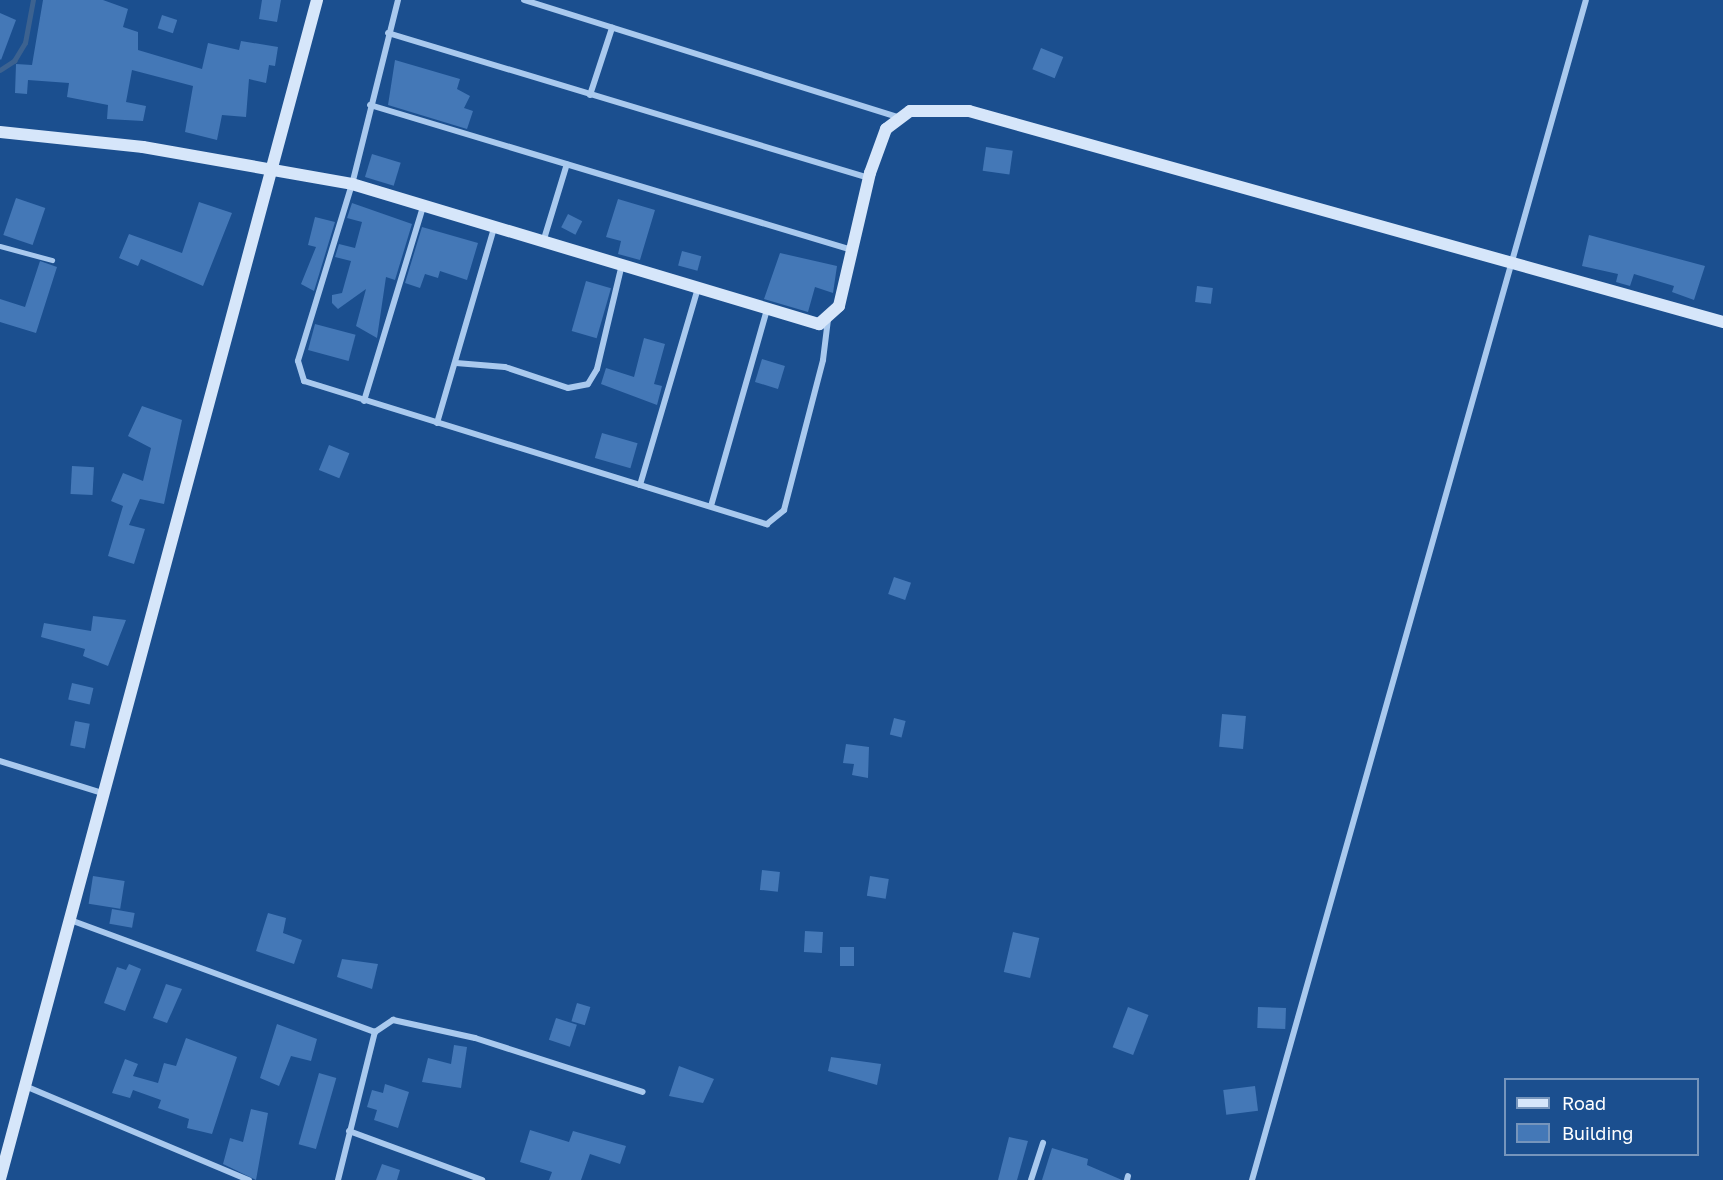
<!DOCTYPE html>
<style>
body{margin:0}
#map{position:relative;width:1723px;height:1180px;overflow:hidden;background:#1b4f8f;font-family:"Golos Text",sans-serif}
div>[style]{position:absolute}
.stream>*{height:4.5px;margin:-2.25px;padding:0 2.25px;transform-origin:2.25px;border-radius:2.25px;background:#3c6290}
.building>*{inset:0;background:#4478b7;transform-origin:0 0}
.lane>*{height:4.5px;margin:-2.25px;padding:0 2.25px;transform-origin:2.25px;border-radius:2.25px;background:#a9c9ee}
.street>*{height:6px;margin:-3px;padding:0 3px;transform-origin:3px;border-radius:3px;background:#a9c9ee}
.secondary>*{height:12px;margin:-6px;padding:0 6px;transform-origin:6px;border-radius:6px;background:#d6e6fa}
span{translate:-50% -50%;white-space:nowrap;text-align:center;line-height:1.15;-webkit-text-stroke:4.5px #1b4f8f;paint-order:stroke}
.legend{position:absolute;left:1504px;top:1078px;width:195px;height:78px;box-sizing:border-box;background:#1b4f8f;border:2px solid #7695bc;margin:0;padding:8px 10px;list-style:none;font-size:18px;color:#fff}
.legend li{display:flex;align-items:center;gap:12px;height:30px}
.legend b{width:30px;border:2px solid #7695bc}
</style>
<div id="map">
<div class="stream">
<i style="left:0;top:70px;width:17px;rotate:-33deg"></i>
<i style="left:14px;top:61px;width:21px;rotate:-59deg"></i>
<i style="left:25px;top:43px;width:44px;rotate:-79.5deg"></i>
</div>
<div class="building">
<i style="clip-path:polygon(43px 0,103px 0,128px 9px,123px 27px,138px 32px,138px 50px,202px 69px,208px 43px,239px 50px,241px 41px,278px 47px,275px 66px,269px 65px,266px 83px,249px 79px,246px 117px,222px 115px,217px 140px,185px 132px,193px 86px,132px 70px,126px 102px,146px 106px,143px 121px,107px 119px,108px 105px,67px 97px,69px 83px,28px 80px,27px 94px,15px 93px,16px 64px,32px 65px)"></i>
<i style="clip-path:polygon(262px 0,281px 0,277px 22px,259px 19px)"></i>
<i style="clip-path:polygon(0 13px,16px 20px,1px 60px,0 59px)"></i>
<i style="left:162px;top:15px;width:16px;height:14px;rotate:18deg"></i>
<i style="left:1041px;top:48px;width:24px;height:23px;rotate:22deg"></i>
<i style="clip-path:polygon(395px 60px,460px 79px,457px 89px,470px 96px,464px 108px,473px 111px,467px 129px,388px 105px)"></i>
<i style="left:986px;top:147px;width:27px;height:24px;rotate:8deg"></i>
<i style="left:372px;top:154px;width:30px;height:24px;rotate:17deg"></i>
<i style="left:16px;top:198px;width:31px;height:39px;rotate:19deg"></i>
<i style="clip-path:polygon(618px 199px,655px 210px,640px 260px,618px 254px,621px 241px,606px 237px)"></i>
<i style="clip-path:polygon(199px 202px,232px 213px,203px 286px,141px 259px,138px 266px,119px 258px,129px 234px,182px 253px)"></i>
<i style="clip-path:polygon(352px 203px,412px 224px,395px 280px,386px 277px,377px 338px,356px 326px,366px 289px,338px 309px,332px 303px,332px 295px,342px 293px,351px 261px,335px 257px,339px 244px,355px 248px,362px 222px,347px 218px)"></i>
<i style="left:568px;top:214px;width:16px;height:15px;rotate:27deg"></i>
<i style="clip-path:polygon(315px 217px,335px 222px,314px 291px,301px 284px,316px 247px,308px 245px)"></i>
<i style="clip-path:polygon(422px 227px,478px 243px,467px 280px,440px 271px,438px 278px,425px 274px,420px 288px,405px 283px)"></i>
<i style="clip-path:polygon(1589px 235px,1705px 266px,1694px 300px,1672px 292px,1674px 286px,1634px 274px,1630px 286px,1616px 282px,1618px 274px,1582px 266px)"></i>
<i style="left:682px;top:251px;width:20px;height:15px;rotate:15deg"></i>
<i style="clip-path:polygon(780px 253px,837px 266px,833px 293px,815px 287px,808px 312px,764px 299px)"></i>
<i style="clip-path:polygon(40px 261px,57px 267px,36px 333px,0 322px,0 299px,25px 307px)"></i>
<i style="left:586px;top:281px;width:26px;height:52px;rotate:16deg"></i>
<i style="left:1197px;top:286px;width:16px;height:16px;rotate:7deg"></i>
<i style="left:315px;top:324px;width:42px;height:27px;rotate:15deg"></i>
<i style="clip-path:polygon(644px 338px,665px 344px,654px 384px,662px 386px,657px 405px,601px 384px,606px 368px,634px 377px)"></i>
<i style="left:762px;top:359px;width:24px;height:24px;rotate:17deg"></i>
<i style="clip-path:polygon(142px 406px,182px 420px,164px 504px,140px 499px,129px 525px,145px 529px,134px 564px,108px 556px,123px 506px,111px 501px,123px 473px,143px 481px,151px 448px,128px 436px)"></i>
<i style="left:602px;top:433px;width:37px;height:26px;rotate:16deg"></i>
<i style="left:329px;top:445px;width:22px;height:27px;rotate:22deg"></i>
<i style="left:72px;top:466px;width:22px;height:28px;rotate:3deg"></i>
<i style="left:894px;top:577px;width:18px;height:18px;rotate:19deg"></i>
<i style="clip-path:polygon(93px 616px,126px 620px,108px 666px,83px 656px,85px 649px,41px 637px,44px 623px,91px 631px)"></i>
<i style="left:72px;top:683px;width:22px;height:17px;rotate:13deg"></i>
<i style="left:1222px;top:714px;width:24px;height:33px;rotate:5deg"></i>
<i style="left:894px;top:718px;width:12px;height:17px;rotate:14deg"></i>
<i style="left:75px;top:721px;width:15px;height:25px;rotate:11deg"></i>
<i style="clip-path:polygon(846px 744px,869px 747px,868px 778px,852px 775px,854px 764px,843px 763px)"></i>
<i style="left:762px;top:870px;width:18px;height:20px;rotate:6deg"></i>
<i style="left:93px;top:876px;width:32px;height:28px;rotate:9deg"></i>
<i style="left:870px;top:876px;width:19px;height:20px;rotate:9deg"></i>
<i style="left:112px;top:909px;width:23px;height:15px;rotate:10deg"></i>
<i style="clip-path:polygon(268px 913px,286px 918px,283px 933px,302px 940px,294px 964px,256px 951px)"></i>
<i style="left:805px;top:931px;width:18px;height:21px;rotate:3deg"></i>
<i style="left:1013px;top:932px;width:27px;height:41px;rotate:13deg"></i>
<i style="left:840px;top:947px;width:14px;height:19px"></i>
<i style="clip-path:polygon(342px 959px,378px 964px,372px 989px,337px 977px)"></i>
<i style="clip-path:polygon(129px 964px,141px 969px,125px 1011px,104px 1003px,117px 967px,126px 970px)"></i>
<i style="clip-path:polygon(166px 984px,182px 989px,167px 1023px,153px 1018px)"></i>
<i style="left:577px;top:1003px;width:14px;height:19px;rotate:17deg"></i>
<i style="left:1128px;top:1007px;width:22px;height:43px;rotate:21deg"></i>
<i style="left:1258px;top:1007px;width:28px;height:21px;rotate:2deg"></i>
<i style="left:556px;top:1018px;width:22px;height:23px;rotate:18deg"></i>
<i style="clip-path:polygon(277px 1024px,317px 1039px,311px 1061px,291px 1056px,279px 1086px,260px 1078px)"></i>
<i style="clip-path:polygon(186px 1038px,237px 1057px,212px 1134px,187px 1128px,189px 1119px,158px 1108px,161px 1100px,133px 1090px,130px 1098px,112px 1093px,125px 1059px,138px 1064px,133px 1076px,158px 1083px,164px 1063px,176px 1066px)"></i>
<i style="clip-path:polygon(454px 1045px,467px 1047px,461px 1088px,422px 1082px,428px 1058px,451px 1064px)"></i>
<i style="clip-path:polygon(831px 1057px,881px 1064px,877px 1085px,828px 1071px)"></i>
<i style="clip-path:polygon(679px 1066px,714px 1079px,703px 1103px,669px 1096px)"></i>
<i style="left:319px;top:1073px;width:18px;height:74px;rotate:16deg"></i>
<i style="clip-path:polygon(385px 1084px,409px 1092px,398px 1128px,374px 1120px,377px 1110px,367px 1107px,372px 1090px,383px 1093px)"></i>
<i style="left:1255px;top:1086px;width:25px;height:32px;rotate:83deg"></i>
<i style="clip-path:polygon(251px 1109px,268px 1113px,256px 1180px,223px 1164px,230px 1138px,243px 1142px)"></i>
<i style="clip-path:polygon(530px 1130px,569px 1142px,573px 1131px,626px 1146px,620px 1164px,590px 1154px,581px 1180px,549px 1180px,552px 1172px,520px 1162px)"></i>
<i style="clip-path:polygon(1009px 1137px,1028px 1141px,1017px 1180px,998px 1180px)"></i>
<i style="clip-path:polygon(1052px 1148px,1088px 1159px,1087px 1165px,1122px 1180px,1042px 1180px)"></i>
<i style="clip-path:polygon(382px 1164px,400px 1170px,397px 1180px,376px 1180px)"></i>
</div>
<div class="lane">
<i style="left:0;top:246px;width:54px;rotate:15.1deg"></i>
</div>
<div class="street">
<i style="left:398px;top:0;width:190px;rotate:104deg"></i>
<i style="left:352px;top:184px;width:185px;rotate:107deg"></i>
<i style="left:298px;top:361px;width:21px;rotate:73deg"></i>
<i style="left:304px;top:381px;width:485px;rotate:17.2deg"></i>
<i style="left:767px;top:524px;width:22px;rotate:-39deg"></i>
<i style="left:784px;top:510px;width:155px;rotate:-75.4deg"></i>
<i style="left:823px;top:360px;width:41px;rotate:-83deg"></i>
<i style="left:524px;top:0;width:391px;rotate:17.4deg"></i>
<i style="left:388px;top:33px;width:502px;rotate:16.78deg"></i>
<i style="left:590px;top:95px;width:71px;rotate:-71.8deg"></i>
<i style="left:370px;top:105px;width:503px;rotate:16.74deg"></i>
<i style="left:544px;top:239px;width:78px;rotate:-73deg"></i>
<i style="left:456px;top:363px;width:49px;rotate:4.7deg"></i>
<i style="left:505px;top:367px;width:66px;rotate:18.4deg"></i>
<i style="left:568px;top:388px;width:20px;rotate:-11deg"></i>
<i style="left:588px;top:384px;width:17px;rotate:-59deg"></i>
<i style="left:597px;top:369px;width:108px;rotate:-76.6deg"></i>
<i style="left:364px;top:401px;width:206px;rotate:-73.1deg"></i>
<i style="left:437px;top:423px;width:206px;rotate:-73.7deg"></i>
<i style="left:640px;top:485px;width:205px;rotate:-73.6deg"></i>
<i style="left:711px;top:506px;width:205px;rotate:-74.1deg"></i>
<i style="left:0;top:761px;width:110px;rotate:17.4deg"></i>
<i style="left:73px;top:921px;width:322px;rotate:20.2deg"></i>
<i style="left:25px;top:1086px;width:243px;rotate:22.8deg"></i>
<i style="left:349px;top:1131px;width:142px;rotate:20.2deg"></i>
<i style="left:338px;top:1180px;width:153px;rotate:-76deg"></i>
<i style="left:375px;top:1032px;width:22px;rotate:-34deg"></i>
<i style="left:393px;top:1020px;width:84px;rotate:12.4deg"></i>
<i style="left:475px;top:1038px;width:176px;rotate:17.8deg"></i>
<i style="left:1031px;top:1180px;width:39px;rotate:-72deg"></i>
<i style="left:1127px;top:1180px;width:4px;rotate:-76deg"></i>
<i style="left:1252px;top:1180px;width:1226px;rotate:-74.2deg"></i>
</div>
<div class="secondary">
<i style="left:0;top:132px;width:144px;rotate:6deg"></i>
<i style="left:143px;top:147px;width:212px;rotate:10deg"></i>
<i style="left:352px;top:184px;width:488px;rotate:16.7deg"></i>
<i style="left:819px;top:324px;width:27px;rotate:-42deg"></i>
<i style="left:839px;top:306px;width:137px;rotate:-76.9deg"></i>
<i style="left:870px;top:173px;width:47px;rotate:-70deg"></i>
<i style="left:886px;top:129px;width:30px;rotate:-37deg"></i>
<i style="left:910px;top:111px;width:59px"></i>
<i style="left:969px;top:111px;width:783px;rotate:15.63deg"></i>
<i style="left:0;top:1179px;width:1221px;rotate:-74.95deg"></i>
</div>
<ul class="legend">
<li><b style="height:8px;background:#d6e6fa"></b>Road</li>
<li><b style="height:16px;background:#4478b7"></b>Building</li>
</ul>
</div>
